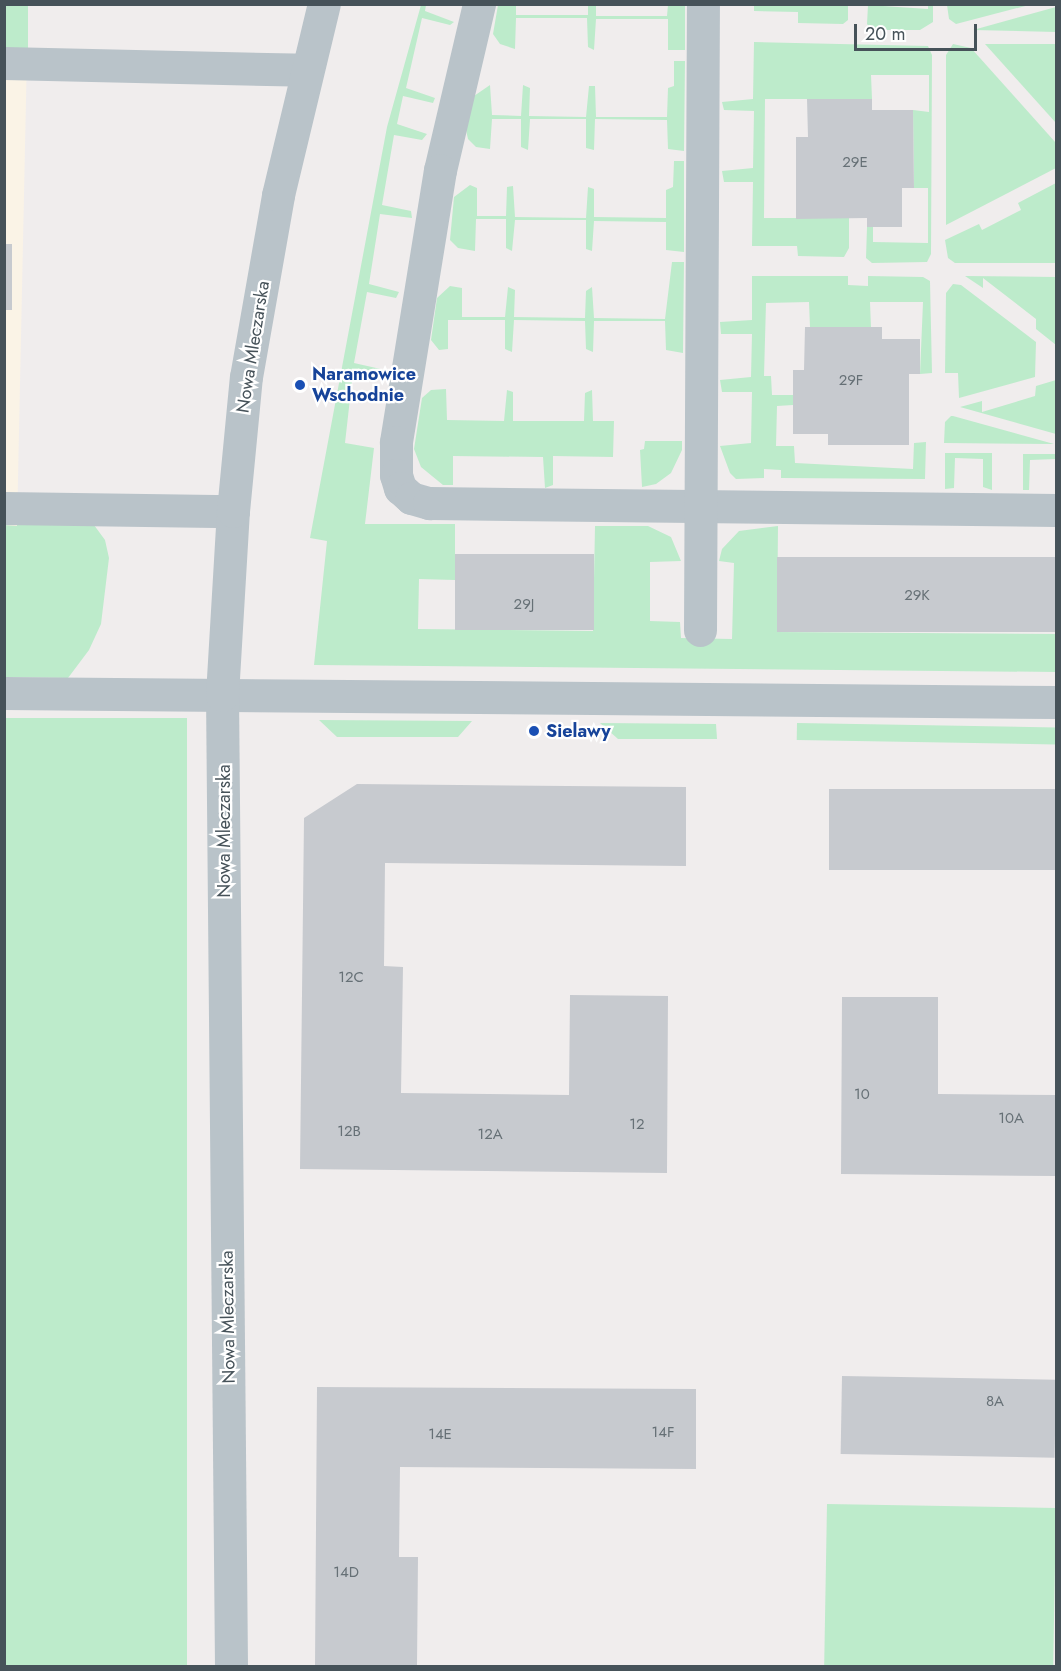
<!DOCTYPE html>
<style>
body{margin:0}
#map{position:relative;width:1061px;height:1671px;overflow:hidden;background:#f0eded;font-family:Jost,sans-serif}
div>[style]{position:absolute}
.commercial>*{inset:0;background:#faf3e6}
.green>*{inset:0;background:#bdebcb;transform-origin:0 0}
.building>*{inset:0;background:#c7cacf;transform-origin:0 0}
.minor>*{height:33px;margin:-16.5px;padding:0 16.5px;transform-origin:16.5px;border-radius:16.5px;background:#b9c3c9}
.dots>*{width:16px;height:16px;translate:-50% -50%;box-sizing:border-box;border:3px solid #fff;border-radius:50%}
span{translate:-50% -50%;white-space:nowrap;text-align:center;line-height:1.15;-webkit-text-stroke:4.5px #fff;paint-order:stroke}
.number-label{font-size:15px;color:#667076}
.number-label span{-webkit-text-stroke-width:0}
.street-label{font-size:18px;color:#465259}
.transit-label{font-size:18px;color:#164399;font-weight:700}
.left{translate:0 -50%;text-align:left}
.frame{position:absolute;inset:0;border:6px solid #465259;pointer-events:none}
.scale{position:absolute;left:854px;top:24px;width:123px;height:27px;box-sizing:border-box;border:3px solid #465259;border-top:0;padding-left:8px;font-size:18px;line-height:21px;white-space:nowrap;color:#465259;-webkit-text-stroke:4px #fff;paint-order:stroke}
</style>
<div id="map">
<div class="commercial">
<i style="clip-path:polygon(28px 4px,17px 526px,5px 667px,4px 5px)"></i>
</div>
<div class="green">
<i style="left:4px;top:5px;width:24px;height:46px"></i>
<i style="clip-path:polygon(421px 5px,426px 5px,425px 11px,454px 22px,450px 25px,422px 18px,406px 88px,435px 98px,433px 103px,403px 96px,397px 124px,427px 134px,422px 140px,394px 135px,382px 205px,411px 211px,412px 218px,380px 214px,369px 284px,399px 292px,396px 298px,367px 292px,354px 363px,385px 370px,381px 375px,353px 372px,345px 443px,374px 448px,365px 524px,455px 524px,455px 580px,419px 579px,418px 629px,593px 631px,595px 526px,648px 526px,671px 537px,681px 561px,650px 562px,650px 621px,680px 622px,681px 638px,732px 639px,734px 563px,719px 561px,722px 549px,739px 531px,778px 526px,777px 632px,1056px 634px,1056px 672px,314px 665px,327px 541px,310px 538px,387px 127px)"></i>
<i style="clip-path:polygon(596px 5px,596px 16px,667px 16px,668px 5px,685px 5px,685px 50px,668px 50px,668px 19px,596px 19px,594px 50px,588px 47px,587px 18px,516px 18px,515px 49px,500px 44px,493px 34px,498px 5px,516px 5px,516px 15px,588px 15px,588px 5px)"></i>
<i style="clip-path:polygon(754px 5px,848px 5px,848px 20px,843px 24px,798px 23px,798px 12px,754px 11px)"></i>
<i style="clip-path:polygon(868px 5px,928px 9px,928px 5px,933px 5px,933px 22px,920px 30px,872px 30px,867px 24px)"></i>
<i style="clip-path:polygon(947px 5px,947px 4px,1029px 5px,956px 24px,949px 19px)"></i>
<i style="clip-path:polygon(1056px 7px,1056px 32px,973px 30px)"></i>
<i style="clip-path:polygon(754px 42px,928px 46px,932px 55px,931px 254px,927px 262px,872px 263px,866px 258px,867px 227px,873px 226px,873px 242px,928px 243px,928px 188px,914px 188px,913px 110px,929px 112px,929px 75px,871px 75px,872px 99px,765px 99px,764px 218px,849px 218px,849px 248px,844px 257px,798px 256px,797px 246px,752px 246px,753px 182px,724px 182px,722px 171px,753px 168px,754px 111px,724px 110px,722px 102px,753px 99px)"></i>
<i style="clip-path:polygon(953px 44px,971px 48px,1056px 143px,1056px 168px,946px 225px,946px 55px)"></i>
<i style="clip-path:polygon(985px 44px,1056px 44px,1056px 123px)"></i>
<i style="clip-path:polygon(674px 61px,685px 61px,684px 151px,668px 149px,667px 120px,595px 119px,594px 150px,586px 148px,586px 119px,530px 119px,528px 150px,521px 147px,521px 119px,492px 119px,490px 149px,476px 147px,468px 139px,466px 130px,474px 96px,490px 85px,492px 115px,521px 116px,523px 85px,530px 88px,529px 116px,586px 117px,589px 86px,595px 86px,596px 117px,667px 117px,668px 88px,674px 86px)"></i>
<i style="clip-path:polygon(674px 161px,684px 161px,684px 252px,666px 250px,666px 222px,594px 221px,592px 251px,586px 249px,586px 220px,515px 220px,512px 251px,506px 248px,506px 219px,476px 219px,475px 251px,458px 248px,450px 240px,454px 197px,470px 185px,477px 188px,477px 216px,506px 216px,507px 187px,513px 186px,515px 217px,586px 218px,588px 187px,594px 189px,594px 217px,666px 218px,666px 190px,673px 187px)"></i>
<i style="clip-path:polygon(1056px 183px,1056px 263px,955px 263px,948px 258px,945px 240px,979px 224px,982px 230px,1021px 210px,1018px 203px)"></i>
<i style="clip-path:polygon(672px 262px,684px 262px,683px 353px,666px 350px,665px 321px,594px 321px,593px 352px,586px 349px,585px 321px,514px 320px,512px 352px,505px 349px,505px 320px,448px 320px,448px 349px,439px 350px,431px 340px,437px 298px,450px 286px,462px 288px,462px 317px,505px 317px,508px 287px,515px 290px,514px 317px,585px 318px,586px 291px,592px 287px,594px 318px,665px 319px)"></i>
<i style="clip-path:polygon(752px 276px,848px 276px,848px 285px,868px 286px,868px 276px,923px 277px,930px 281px,932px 373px,920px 374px,923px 302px,870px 302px,871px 328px,810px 327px,809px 302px,766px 303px,764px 376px,771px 376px,772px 395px,793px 395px,793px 405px,777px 406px,776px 446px,794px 446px,795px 463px,913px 469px,914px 443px,926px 442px,925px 479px,781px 478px,781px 470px,764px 469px,764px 478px,736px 479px,730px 473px,720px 446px,751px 443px,752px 392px,722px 392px,720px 380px,751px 377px,752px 334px,721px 334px,720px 322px,752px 320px)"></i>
<i style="clip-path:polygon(965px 276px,1056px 277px,1056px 345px,1036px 329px,1036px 319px,983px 278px,983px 288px)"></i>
<i style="clip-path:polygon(953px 284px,961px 285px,1036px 342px,1035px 377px,959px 398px,958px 373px,945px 373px,946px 293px)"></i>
<i style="clip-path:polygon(1056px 380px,1056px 434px,960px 407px,982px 401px,982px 412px,1035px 396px,1036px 386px)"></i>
<i style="clip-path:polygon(446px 389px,447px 420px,504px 421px,507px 390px,513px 392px,513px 421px,584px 421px,585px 393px,592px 390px,593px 421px,614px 421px,613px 457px,553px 456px,553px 485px,545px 488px,543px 457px,453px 456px,453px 485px,443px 485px,421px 467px,414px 449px,422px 398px,431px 390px)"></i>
<i style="clip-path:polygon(951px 416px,953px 416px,1054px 444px,944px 443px,945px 422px)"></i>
<i style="clip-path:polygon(645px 441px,682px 441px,682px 450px,671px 473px,656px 484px,642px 487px,640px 450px,644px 449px)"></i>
<i style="clip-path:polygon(945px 453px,992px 453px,992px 490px,983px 487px,983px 459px,955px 458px,954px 488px,945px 489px)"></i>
<i style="clip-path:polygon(1023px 454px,1056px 454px,1056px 459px,1030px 460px,1029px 490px,1023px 490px)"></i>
<i style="clip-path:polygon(17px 521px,94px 525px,105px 540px,109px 558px,101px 624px,89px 650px,68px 678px,5px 677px,4px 525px,17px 526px)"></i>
<i style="left:5px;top:718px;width:182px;height:948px"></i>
<i style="clip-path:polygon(319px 720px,472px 721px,458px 737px,337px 737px)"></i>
<i style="clip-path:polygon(600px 723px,716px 724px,717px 739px,618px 739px)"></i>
<i style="left:797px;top:723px;width:259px;height:17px;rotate:1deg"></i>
<i style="left:827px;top:1504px;width:229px;height:162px;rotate:1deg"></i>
</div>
<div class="building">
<i style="clip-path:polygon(807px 99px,872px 99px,872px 110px,913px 110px,914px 188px,902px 188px,902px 227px,867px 227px,867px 218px,796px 219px,796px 137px,808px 137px)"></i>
<i style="left:4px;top:244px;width:8px;height:66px"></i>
<i style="clip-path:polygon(805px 327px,882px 327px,882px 339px,920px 339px,920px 374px,909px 374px,909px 445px,828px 445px,828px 434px,793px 434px,793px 370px,804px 370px)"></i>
<i style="left:455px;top:554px;width:139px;height:76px"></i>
<i style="left:777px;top:557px;width:279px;height:75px"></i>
<i style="clip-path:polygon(357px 784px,686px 787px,686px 866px,385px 863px,384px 966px,403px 967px,401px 1093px,569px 1095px,570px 995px,668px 996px,667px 1173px,300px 1169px,304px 818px)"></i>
<i style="left:829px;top:789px;width:227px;height:81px"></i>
<i style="clip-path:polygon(842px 997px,938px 997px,938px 1094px,1056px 1095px,1056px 1176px,841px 1174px)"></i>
<i style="left:842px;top:1376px;width:214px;height:78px;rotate:1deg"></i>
<i style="clip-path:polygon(317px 1387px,696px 1389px,696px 1469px,400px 1467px,399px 1557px,418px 1557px,417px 1666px,315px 1666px)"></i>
</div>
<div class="minor">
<i style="left:479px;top:4px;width:171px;rotate:103.2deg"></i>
<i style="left:440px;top:170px;width:276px;rotate:99.2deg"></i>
<i style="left:396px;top:442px;width:33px;rotate:90deg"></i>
<i style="left:396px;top:475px;width:14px;rotate:73deg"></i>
<i style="left:400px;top:488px;width:15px;rotate:42deg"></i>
<i style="left:411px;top:498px;width:19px;rotate:16deg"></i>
<i style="left:429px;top:503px;width:627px;rotate:0.64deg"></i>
<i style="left:4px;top:63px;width:302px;rotate:1.3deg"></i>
<i style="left:4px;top:508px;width:229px;rotate:0.8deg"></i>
<i style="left:700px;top:630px;width:626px;rotate:-89.73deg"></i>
<i style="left:4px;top:693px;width:1052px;rotate:0.49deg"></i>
<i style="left:231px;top:1666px;width:971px;rotate:-90.53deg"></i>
<i style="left:222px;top:695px;width:184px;rotate:-86.6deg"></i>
<i style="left:233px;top:511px;width:135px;rotate:-84.5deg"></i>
<i style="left:246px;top:377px;width:185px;rotate:-80deg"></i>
<i style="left:278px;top:195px;width:196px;rotate:-76.5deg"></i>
</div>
<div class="dots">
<i style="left:300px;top:385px;background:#1a4fb4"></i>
<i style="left:534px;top:731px;background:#1a4fb4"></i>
</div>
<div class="number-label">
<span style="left:855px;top:163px">29E</span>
<span style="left:851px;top:381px">29F</span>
<span style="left:917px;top:596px">29K</span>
<span style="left:524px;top:605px">29J</span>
<span style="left:351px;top:978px">12C</span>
<span style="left:862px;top:1095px">10</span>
<span style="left:1011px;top:1119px">10A</span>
<span style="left:637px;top:1125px">12</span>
<span style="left:349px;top:1132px">12B</span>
<span style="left:490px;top:1135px">12A</span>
<span style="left:995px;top:1402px">8A</span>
<span style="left:663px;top:1433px">14F</span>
<span style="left:440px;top:1435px">14E</span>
<span style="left:346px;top:1573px">14D</span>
</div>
<div class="street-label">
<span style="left:253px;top:347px;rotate:-81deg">Nowa Mleczarska</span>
<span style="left:224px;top:831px;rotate:-90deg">Nowa Mleczarska</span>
<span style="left:228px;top:1317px;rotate:-91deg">Nowa Mleczarska</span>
</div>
<div class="transit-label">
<span class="left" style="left:312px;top:385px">Naramowice<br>Wschodnie</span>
<span class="left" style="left:546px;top:731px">Sielawy</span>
</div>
<div class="frame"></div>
<div class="scale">20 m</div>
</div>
